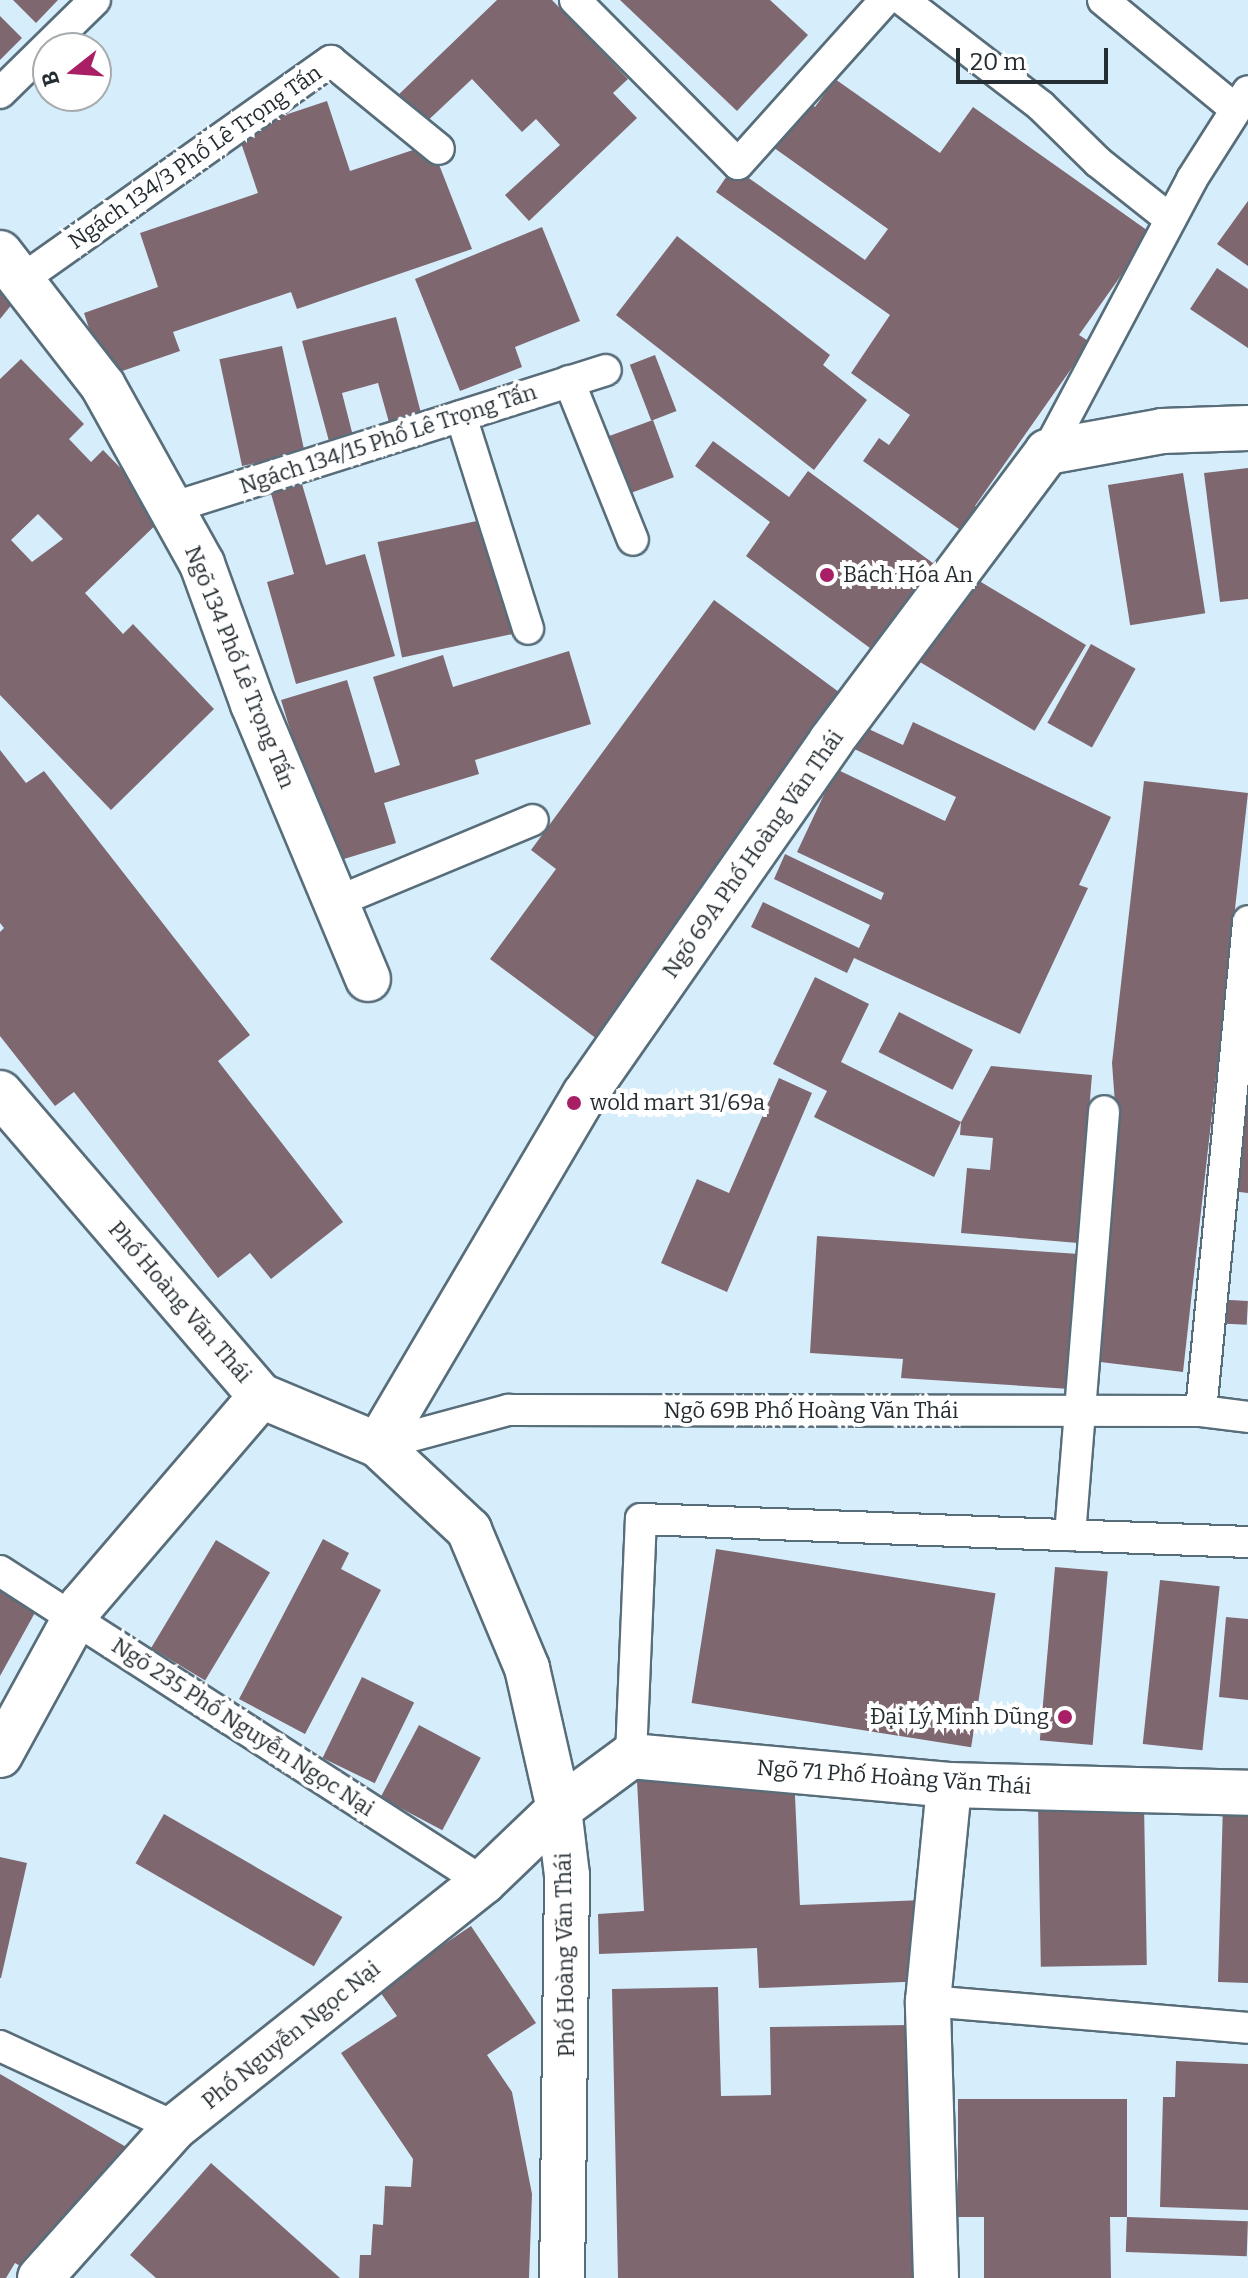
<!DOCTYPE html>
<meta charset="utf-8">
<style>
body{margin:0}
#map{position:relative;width:1248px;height:2278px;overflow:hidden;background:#d6eefc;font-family:Bitter,serif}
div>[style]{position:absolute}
.building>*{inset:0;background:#7e676f;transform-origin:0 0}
.roads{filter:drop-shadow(2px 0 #586d7a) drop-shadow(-2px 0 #586d7a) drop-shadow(0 2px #586d7a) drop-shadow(0 -2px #586d7a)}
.service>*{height:30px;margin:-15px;padding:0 15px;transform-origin:15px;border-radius:15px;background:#fff}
.minor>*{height:44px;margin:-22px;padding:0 22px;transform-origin:22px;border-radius:22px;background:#fff}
.dots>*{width:22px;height:22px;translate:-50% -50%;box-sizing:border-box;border:4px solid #fff;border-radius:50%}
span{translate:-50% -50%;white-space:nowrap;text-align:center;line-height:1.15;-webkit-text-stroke:8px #fff;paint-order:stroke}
.street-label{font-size:22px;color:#242d32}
.poi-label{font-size:22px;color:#242d32}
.left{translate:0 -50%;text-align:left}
.right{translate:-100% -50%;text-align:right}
.north{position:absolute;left:32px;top:32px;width:80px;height:80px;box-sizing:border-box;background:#fff;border:2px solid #a7abad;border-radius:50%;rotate:253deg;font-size:22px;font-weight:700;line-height:32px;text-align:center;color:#242d32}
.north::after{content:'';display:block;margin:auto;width:28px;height:36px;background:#a81f65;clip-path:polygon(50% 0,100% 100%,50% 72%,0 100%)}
.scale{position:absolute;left:956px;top:48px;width:152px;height:36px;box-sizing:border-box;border:4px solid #242d32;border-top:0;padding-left:10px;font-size:24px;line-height:28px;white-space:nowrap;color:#242d32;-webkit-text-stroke:6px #fff;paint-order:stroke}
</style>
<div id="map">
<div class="building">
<i style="clip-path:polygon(13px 0,58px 0,36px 23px)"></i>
<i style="clip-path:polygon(497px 0,552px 0,628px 79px,613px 93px,637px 118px,529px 221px,505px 195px,560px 145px,536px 119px,522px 132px,472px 79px,421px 127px,394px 99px)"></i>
<i style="clip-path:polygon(620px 0,770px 0,808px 35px,737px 111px)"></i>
<i style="clip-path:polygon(0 16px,22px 38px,0 60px)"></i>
<i style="clip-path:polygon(835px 79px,940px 153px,973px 107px,1151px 233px,1079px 335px,1090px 342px,975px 506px,983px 511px,966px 534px,863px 461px,879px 438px,889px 445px,910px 415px,851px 373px,890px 315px,716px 192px,733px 167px,865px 260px,888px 229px,770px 145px,804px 98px,815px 107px)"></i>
<i style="clip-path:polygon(327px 101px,350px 171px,431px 144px,472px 249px,297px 309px,291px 292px,173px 332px,180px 351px,105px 377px,84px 313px,158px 287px,140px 233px,258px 193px,237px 131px)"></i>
<i style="clip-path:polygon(1248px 201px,1248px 266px,1217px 244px)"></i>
<i style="clip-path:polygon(542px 227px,580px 321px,515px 347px,522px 367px,460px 391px,415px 279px)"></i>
<i style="clip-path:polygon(677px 236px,830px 355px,823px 365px,867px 400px,814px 470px,616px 315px)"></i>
<i style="clip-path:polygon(1217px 268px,1248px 289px,1248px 348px,1190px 309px)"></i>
<i style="clip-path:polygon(0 273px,22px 292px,0 319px)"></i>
<i style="clip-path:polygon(396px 317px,422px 417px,390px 426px,378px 383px,342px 393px,354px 440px,330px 445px,302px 341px)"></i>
<i style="left:282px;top:346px;width:109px;height:64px;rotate:78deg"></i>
<i style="left:655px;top:355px;width:60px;height:27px;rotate:69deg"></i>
<i style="clip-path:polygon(evenodd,21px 359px,84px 424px,69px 439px,91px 462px,103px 450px,166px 515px,85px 593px,123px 634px,133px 624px,214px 709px,111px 810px,0 695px,0 379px,21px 359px,38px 514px,63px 539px,32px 562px,11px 540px,38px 514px)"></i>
<i style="left:653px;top:420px;width:61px;height:59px;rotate:70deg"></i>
<i style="clip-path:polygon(713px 441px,789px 497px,808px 471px,941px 569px,878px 654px,746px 556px,770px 522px,695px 466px)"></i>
<i style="clip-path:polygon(1248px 468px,1248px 599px,1220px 602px,1204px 473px)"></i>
<i style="left:1183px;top:473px;width:142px;height:76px;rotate:81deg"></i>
<i style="clip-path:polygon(299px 474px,326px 565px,365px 554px,395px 656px,296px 684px,267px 582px,294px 574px,268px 483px)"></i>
<i style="left:491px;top:518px;width:118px;height:116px;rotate:78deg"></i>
<i style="left:966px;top:573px;width:140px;height:100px;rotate:31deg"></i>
<i style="clip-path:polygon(714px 600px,847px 698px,597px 1039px,490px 959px,556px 869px,531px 850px)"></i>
<i style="left:1091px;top:644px;width:51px;height:90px;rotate:29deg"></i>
<i style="clip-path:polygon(569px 651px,591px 724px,475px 760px,479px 774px,384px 803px,396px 843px,331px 863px,281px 700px,347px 680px,375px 773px,400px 765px,373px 677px,443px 655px,453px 687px)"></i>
<i style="clip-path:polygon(913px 722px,1111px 817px,1079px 885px,1088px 888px,1020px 1034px,854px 958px,847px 973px,751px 927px,763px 902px,859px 948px,870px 925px,774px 879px,785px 854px,881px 900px,884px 893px,797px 852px,836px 769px,945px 821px,956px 797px,848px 746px,858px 724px,903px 745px)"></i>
<i style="clip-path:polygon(0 750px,26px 783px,44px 771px,250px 1035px,218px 1061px,343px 1222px,271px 1279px,250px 1253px,218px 1278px,74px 1092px,55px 1106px,0 1036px,0 932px,4px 928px,0 923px)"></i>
<i style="clip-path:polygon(1144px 781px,1248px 793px,1183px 1372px,1092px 1361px,1115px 1104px,1112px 1063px)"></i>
<i style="clip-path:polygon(815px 977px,869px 1004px,841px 1062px,961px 1122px,934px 1177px,814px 1117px,827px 1091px,773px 1064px)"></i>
<i style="left:899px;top:1012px;width:83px;height:45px;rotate:27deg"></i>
<i style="clip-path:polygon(1248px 1012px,1248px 1193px,1223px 1190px)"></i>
<i style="clip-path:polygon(991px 1066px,1092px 1075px,1078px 1243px,961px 1233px,967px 1168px,990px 1170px,993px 1138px,960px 1135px,961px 1122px)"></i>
<i style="clip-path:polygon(779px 1078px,812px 1093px,727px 1292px,661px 1263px,697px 1179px,729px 1193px)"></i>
<i style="clip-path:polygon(817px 1236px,1079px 1254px,1070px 1389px,901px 1378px,903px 1359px,810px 1353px)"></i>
<i style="left:1212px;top:1299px;width:36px;height:24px;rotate:3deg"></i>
<i style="clip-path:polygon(323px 1539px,349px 1553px,341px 1569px,381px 1590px,305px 1734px,239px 1699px)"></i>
<i style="left:216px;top:1540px;width:63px;height:126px;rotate:31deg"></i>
<i style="left:716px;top:1549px;width:283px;height:156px;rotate:9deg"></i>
<i style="left:1055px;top:1567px;width:53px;height:174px;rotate:5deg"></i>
<i style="left:1160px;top:1580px;width:60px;height:165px;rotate:6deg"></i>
<i style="clip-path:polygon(0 1588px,37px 1609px,0 1676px)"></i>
<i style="clip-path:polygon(1226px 1617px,1248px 1619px,1248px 1700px,1219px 1697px)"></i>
<i style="left:362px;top:1677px;width:58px;height:90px;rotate:26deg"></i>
<i style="left:419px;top:1725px;width:70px;height:82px;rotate:28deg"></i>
<i style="clip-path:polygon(794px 1774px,800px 1905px,923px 1900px,927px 1981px,759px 1988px,757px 1948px,599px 1954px,598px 1914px,644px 1911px,637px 1781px)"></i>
<i style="left:1144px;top:1804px;width:161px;height:106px;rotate:89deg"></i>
<i style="clip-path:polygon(1223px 1804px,1248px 1805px,1248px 1983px,1218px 1982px)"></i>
<i style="left:164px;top:1814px;width:206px;height:57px;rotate:30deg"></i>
<i style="clip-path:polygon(0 1857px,27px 1863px,1px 1978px,0 1978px)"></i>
<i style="clip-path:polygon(471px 1926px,536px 2023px,487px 2055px,512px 2092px,532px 2194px,529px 2278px,359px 2278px,360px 2255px,371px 2255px,373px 2224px,383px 2225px,385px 2186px,411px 2187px,413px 2159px,341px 2053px,397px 2016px,378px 1989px)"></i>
<i style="clip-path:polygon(718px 1987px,721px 2096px,771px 2095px,770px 2027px,908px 2025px,911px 2210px,928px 2209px,930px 2278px,618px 2278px,612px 1989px)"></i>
<i style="clip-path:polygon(1176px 2061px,1248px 2064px,1248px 2210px,1160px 2207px,1163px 2097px,1175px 2097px)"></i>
<i style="clip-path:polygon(0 2074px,128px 2148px,40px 2277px,15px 2263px,6px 2278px,0 2278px)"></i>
<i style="clip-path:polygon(958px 2099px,1127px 2099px,1127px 2217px,1110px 2217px,1111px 2278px,984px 2278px,984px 2217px,958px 2217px)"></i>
<i style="clip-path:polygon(211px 2163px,340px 2278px,156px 2278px,130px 2255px)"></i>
<i style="left:1127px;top:2217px;width:121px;height:35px;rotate:2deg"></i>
</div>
<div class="roads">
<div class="service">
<i style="left:575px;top:0;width:231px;rotate:45.2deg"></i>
<i style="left:738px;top:164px;width:220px;rotate:-48.1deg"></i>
<i style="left:903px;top:0;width:174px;rotate:37.5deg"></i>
<i style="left:1041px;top:106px;width:80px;rotate:44.5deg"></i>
<i style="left:1098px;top:162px;width:92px;rotate:38.4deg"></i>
<i style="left:1103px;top:0;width:171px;rotate:39.5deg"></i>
<i style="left:0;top:93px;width:133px;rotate:-44.4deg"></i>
<i style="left:24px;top:278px;width:376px;rotate:-35.3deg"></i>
<i style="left:331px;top:61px;width:139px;rotate:39.2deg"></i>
<i style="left:569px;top:381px;width:171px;rotate:68.1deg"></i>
<i style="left:461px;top:416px;width:223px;rotate:72.5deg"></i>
<i style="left:1047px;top:452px;width:309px;rotate:-62deg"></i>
<i style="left:1192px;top:179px;width:104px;rotate:-57.5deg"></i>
<i style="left:171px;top:508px;width:456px;rotate:-17.6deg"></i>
<i style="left:336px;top:902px;width:213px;rotate:-22.6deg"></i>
<i style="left:1201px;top:1411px;width:492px;rotate:-84.5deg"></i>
<i style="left:378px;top:1445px;width:135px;rotate:-15.1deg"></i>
<i style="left:508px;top:1410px;width:693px;rotate:0.08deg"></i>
<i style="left:1201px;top:1411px;width:47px;rotate:7.3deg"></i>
<i style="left:1070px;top:1535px;width:425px;rotate:-85.4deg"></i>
<i style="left:0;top:1571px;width:574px;rotate:32.78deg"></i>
<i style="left:631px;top:1756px;width:237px;rotate:-87.6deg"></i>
<i style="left:641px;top:1519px;width:607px;rotate:2.17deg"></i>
<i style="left:928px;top:2001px;width:321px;rotate:4.8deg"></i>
<i style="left:0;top:2046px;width:193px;rotate:24.8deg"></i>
</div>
<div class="minor">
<i style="left:0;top:253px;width:168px;rotate:52.2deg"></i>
<i style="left:103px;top:386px;width:204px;rotate:60.9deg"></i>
<i style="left:202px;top:564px;width:149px;rotate:70deg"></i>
<i style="left:253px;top:704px;width:298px;rotate:67.3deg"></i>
<i style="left:0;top:1093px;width:400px;rotate:49.3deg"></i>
<i style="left:261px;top:1396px;width:127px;rotate:22.7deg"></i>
<i style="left:378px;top:1445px;width:125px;rotate:43deg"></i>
<i style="left:469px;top:1530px;width:150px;rotate:67.2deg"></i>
<i style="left:527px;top:1668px;width:145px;rotate:77.2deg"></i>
<i style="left:559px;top:1809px;width:66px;rotate:83.1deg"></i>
<i style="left:567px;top:1875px;width:403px;rotate:90.7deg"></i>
<i style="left:378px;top:1445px;width:407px;rotate:-59.5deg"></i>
<i style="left:585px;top:1094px;width:430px;rotate:-55.1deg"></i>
<i style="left:831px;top:741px;width:361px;rotate:-53.2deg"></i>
<i style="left:1047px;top:452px;width:117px;rotate:-10.3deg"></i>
<i style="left:1162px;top:431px;width:86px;rotate:-2deg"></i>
<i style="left:0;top:1755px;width:171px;rotate:-61.3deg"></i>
<i style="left:82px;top:1605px;width:275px;rotate:-49.4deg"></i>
<i style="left:40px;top:2278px;width:203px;rotate:-48.2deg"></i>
<i style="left:175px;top:2127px;width:394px;rotate:-38.5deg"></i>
<i style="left:483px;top:1882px;width:105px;rotate:-43.8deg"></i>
<i style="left:559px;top:1809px;width:89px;rotate:-36.4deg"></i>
<i style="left:631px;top:1756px;width:319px;rotate:5.2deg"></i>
<i style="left:949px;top:1785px;width:299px;rotate:1.5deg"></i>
<i style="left:936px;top:2278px;width:277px;rotate:-91.7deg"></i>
<i style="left:928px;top:2001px;width:217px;rotate:-84.4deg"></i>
</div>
</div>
<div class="dots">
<i style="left:827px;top:575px;background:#a81f65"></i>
<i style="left:574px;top:1103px;background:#a81f65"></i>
<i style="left:1065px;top:1717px;background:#a81f65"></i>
</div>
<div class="street-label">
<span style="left:195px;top:157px;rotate:-35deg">Ngách 134/3 Phố Lê Trọng Tấn</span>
<span style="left:388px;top:439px;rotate:-18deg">Ngách 134/15 Phố Lê Trọng Tấn</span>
<span style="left:240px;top:667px;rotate:68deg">Ngõ 134 Phố Lê Trọng Tấn</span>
<span style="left:753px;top:854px;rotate:-55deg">Ngõ 69A Phố Hoàng Văn Thái</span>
<span style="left:180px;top:1302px;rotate:49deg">Phố Hoàng Văn Thái</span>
<span style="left:811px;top:1411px">Ngõ 69B Phố Hoàng Văn Thái</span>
<span style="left:243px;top:1727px;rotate:33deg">Ngõ 235 Phố Nguyễn Ngọc Nại</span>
<span style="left:894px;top:1777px;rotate:4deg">Ngõ 71 Phố Hoàng Văn Thái</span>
<span style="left:565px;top:1955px;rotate:-91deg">Phố Hoàng Văn Thái</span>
<span style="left:291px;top:2035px;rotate:-39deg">Phố Nguyễn Ngọc Nại</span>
</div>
<div class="poi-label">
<span class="left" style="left:843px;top:575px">Bách Hóa An</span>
<span class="left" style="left:590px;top:1103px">wold mart 31/69a</span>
<span class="right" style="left:1049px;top:1717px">Đại Lý Minh Dũng</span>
</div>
<div class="north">B</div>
<div class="scale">20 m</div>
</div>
